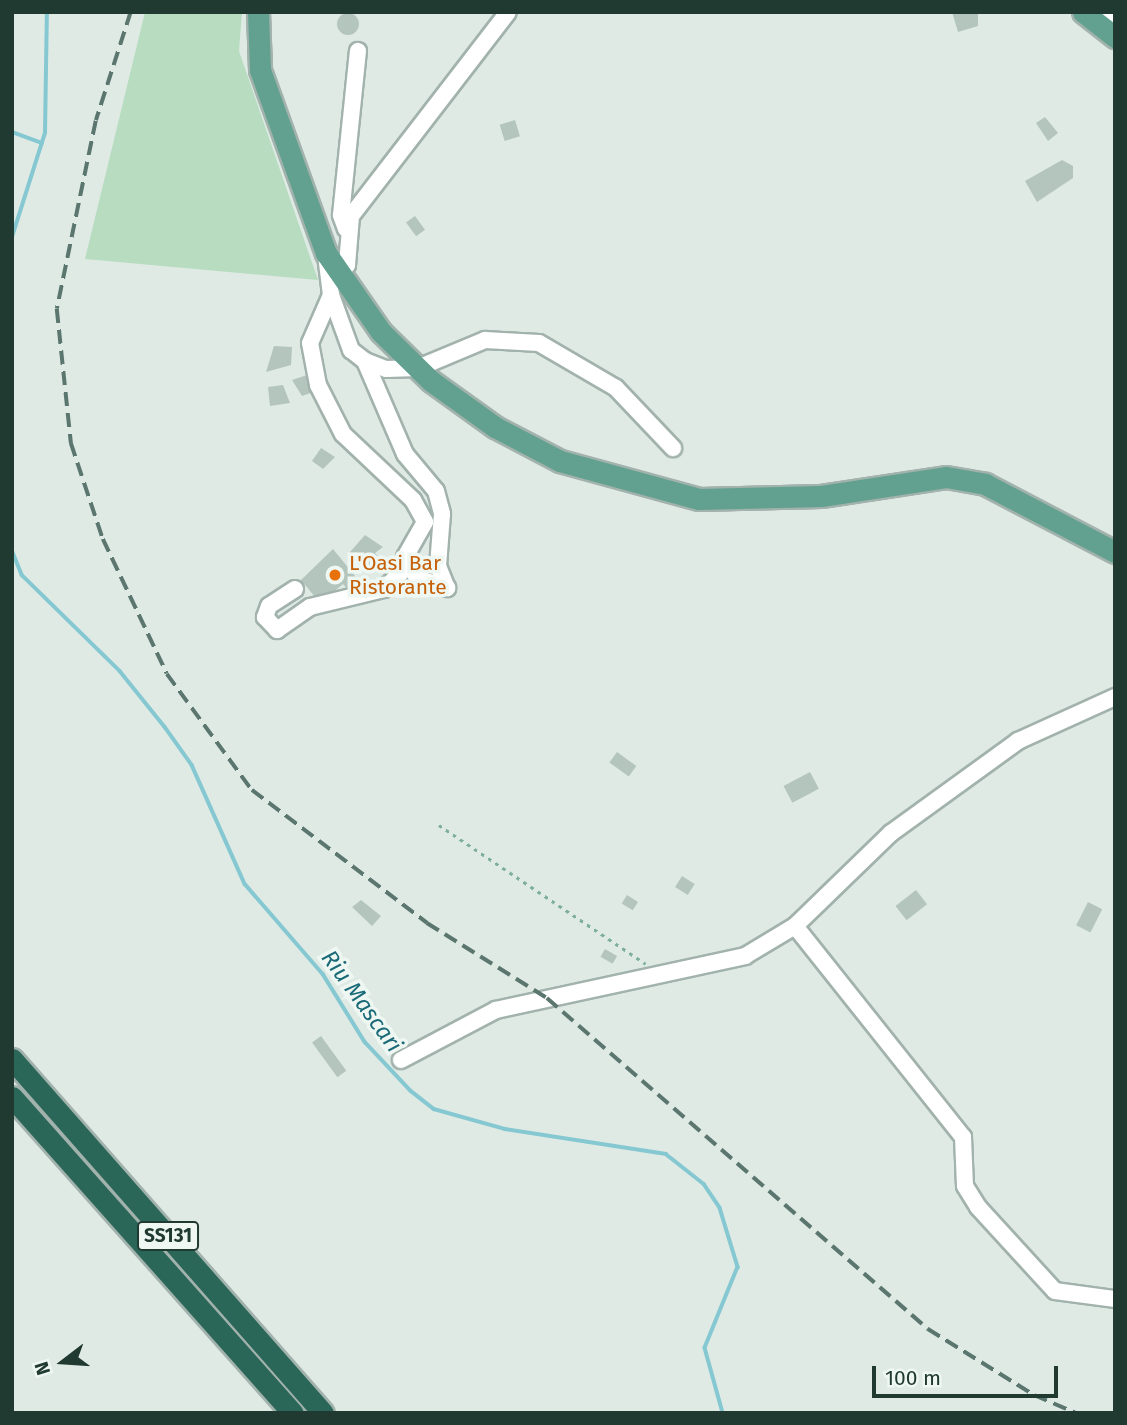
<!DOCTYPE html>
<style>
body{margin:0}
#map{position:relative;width:1127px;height:1425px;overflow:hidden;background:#dfeae5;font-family:"Fira Sans",sans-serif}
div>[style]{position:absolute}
.green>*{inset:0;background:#b7dcc0}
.stream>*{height:3.5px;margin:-1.75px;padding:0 1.75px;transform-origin:1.75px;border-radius:1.75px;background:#85c8d1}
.building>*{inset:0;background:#b4c5be;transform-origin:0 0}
.round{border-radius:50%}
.path>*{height:2.5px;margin-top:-1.25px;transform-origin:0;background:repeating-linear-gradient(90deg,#7eaf9e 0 3.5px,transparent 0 8.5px)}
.roads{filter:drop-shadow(2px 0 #a2b2ac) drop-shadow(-2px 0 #a2b2ac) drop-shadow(0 2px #a2b2ac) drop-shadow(0 -2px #a2b2ac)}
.minor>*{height:16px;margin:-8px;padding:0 8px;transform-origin:8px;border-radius:8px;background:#fff}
.major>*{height:21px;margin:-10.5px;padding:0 10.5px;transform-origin:10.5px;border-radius:10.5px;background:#62a18f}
.highway>*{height:21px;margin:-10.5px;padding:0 10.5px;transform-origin:10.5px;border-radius:10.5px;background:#2b6759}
.rail>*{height:3.5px;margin-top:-1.75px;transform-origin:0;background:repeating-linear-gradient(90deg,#5a766e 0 14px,transparent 0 21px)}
.dots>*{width:19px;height:19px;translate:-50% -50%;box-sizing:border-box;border:4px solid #eff7f3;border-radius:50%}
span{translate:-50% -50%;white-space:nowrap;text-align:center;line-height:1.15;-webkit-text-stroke:7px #eff7f3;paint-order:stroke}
.shield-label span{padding:2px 5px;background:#eff7f3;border:2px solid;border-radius:5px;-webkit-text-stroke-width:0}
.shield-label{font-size:19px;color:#203a32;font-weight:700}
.food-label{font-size:21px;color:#c56008}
.left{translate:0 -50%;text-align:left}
.water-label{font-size:23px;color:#1a6a77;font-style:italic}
.frame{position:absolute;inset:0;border:14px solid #203a32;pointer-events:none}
.north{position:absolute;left:28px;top:1327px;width:70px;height:70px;-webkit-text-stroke:5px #eff7f3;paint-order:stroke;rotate:253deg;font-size:19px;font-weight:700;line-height:28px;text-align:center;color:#203a32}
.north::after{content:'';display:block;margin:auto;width:24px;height:32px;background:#203a32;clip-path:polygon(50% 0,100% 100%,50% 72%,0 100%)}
.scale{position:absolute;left:872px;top:1366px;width:186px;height:32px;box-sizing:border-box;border:4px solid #203a32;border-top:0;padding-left:9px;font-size:21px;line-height:24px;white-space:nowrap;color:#203a32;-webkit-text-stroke:5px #eff7f3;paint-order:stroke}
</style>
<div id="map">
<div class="green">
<i style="clip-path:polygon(145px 12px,242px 12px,239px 51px,318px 280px,85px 259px)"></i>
</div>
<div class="stream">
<i style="left:12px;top:132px;width:32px;rotate:20deg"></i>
<i style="left:12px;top:237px;width:109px;rotate:-72.4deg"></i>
<i style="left:45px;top:133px;width:121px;rotate:-89.1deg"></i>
<i style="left:12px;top:550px;width:27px;rotate:68deg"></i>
<i style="left:22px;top:575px;width:137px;rotate:44.4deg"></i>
<i style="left:120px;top:671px;width:72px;rotate:51.2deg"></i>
<i style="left:165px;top:727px;width:47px;rotate:54.6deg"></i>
<i style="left:192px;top:765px;width:130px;rotate:66deg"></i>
<i style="left:245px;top:884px;width:119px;rotate:49.1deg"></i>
<i style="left:323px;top:974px;width:80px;rotate:58.3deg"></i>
<i style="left:365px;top:1042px;width:67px;rotate:46.8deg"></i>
<i style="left:411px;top:1091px;width:29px;rotate:38deg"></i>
<i style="left:434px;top:1109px;width:74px;rotate:15.7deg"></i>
<i style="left:505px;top:1129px;width:163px;rotate:8.8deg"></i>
<i style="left:666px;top:1154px;width:48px;rotate:38.3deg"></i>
<i style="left:704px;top:1184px;width:29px;rotate:56deg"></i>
<i style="left:720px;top:1208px;width:62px;rotate:73deg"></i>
<i style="left:738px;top:1267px;width:87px;rotate:112.2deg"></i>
<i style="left:705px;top:1348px;width:67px;rotate:74.5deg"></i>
</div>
<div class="building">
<i style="clip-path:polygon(952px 12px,978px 12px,978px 26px,958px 32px)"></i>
<i class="round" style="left:337px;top:13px;width:22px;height:22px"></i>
<i style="clip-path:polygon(1045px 117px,1058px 133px,1048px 141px,1036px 123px)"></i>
<i style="left:515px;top:120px;width:17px;height:16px;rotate:73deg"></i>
<i style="clip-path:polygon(1062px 160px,1073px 166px,1073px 178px,1037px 202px,1025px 181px)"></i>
<i style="left:415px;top:216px;width:17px;height:11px;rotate:54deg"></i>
<i style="clip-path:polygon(274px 346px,292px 347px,291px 365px,266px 372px)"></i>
<i style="clip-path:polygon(307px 375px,313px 392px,302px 396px,292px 380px)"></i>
<i style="clip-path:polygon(283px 385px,290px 403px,270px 406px,268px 387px)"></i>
<i style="clip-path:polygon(321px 448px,335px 457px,323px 469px,312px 461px)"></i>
<i style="clip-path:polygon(365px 535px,383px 547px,375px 553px,381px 561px,365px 572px,350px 552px)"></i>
<i style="clip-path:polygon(333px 549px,360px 582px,349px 591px,343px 584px,320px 603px,301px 580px)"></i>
<i style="left:617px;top:752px;width:24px;height:13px;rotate:36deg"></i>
<i style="left:810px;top:772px;width:19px;height:30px;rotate:62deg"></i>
<i style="left:682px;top:876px;width:15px;height:13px;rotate:32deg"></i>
<i style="left:916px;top:890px;width:18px;height:26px;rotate:52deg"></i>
<i style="left:627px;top:895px;width:13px;height:10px;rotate:32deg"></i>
<i style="clip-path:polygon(361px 900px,381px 916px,372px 926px,352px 907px)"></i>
<i style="left:1088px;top:902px;width:16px;height:26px;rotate:27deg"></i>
<i style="left:605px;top:949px;width:14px;height:9px;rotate:30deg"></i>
<i style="left:321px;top:1036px;width:43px;height:11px;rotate:54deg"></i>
</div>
<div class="path">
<i style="left:439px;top:825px;width:249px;rotate:33.9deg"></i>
</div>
<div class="roads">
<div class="minor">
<i style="left:1095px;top:21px;width:21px;rotate:-17deg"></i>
<i style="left:346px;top:229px;width:15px;rotate:-110deg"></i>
<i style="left:341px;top:215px;width:165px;rotate:-84.1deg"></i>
<i style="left:326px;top:255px;width:40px;rotate:82.9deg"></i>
<i style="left:331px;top:295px;width:59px;rotate:70deg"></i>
<i style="left:351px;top:350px;width:18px;rotate:38deg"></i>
<i style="left:365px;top:361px;width:22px;rotate:21deg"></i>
<i style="left:386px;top:369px;width:32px;rotate:-2deg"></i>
<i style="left:418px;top:368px;width:73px;rotate:-22.7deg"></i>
<i style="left:485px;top:340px;width:54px;rotate:3.2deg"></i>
<i style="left:539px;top:343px;width:89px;rotate:30.3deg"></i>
<i style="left:616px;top:388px;width:83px;rotate:46.5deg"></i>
<i style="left:339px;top:275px;width:13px;rotate:-51deg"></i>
<i style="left:347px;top:265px;width:49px;rotate:-85.3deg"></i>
<i style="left:351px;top:216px;width:257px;rotate:-52.4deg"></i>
<i style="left:331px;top:295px;width:52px;rotate:113.6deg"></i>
<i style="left:310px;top:343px;width:43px;rotate:79.2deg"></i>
<i style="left:318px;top:385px;width:55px;rotate:63deg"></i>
<i style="left:343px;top:434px;width:96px;rotate:43.3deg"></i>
<i style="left:413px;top:500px;width:25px;rotate:61deg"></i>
<i style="left:425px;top:522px;width:40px;rotate:119.7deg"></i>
<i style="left:405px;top:557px;width:24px;rotate:60deg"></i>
<i style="left:417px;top:578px;width:32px;rotate:18deg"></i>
<i style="left:365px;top:361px;width:101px;rotate:66.7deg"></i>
<i style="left:405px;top:454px;width:48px;rotate:50deg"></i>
<i style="left:436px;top:491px;width:24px;rotate:75deg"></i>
<i style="left:442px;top:514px;width:52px;rotate:94.4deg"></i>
<i style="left:438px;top:566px;width:24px;rotate:68deg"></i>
<i style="left:295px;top:589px;width:31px;rotate:147deg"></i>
<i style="left:269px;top:606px;width:12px;rotate:110deg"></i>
<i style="left:265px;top:617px;width:18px;rotate:47deg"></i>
<i style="left:277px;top:630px;width:40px;rotate:-34.9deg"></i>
<i style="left:310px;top:607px;width:76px;rotate:-13.7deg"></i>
<i style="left:384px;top:589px;width:35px;rotate:-44deg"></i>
<i style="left:795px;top:926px;width:270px;rotate:51.5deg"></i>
<i style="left:963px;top:1137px;width:49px;rotate:87.7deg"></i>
<i style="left:965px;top:1186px;width:25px;rotate:58deg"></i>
<i style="left:978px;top:1207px;width:114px;rotate:47.5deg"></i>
<i style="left:1055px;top:1291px;width:61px;rotate:7.6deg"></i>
<i style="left:401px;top:1060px;width:107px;rotate:-27.8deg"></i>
<i style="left:496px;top:1010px;width:255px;rotate:-12.2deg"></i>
<i style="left:745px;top:956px;width:58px;rotate:-31deg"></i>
<i style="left:795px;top:926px;width:134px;rotate:-44.1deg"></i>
<i style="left:891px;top:833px;width:157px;rotate:-35.9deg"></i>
<i style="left:1018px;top:741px;width:107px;rotate:-24.4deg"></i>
</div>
<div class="major">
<i style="left:258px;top:12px;width:58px;rotate:88deg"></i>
<i style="left:260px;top:70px;width:195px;rotate:70.2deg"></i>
<i style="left:326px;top:253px;width:96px;rotate:55.2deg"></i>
<i style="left:381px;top:332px;width:70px;rotate:44.4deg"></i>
<i style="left:431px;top:381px;width:79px;rotate:35.7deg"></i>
<i style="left:495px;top:427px;width:73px;rotate:27.6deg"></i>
<i style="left:560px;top:461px;width:144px;rotate:15.3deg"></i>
<i style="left:699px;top:499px;width:122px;rotate:-1.4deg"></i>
<i style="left:821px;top:496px;width:126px;rotate:-8.6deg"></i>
<i style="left:946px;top:477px;width:40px;rotate:10deg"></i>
<i style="left:985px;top:484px;width:147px;rotate:27.6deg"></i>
<i style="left:1083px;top:12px;width:41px;rotate:38deg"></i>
</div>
<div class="highway">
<i style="left:12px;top:1059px;width:471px;rotate:48.7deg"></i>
<i style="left:12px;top:1097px;width:423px;rotate:48.4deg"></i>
</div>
</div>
<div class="rail">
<i style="left:131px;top:12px;width:114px;rotate:107.8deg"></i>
<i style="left:96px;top:121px;width:192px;rotate:101.7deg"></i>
<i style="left:57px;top:309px;width:135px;rotate:84deg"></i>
<i style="left:71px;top:443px;width:101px;rotate:71.6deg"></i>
<i style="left:103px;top:539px;width:149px;rotate:64.6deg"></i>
<i style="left:167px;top:674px;width:144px;rotate:53.8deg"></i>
<i style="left:252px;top:790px;width:220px;rotate:37.2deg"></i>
<i style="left:427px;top:923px;width:142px;rotate:32deg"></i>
<i style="left:547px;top:998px;width:505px;rotate:40.98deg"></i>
<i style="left:928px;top:1329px;width:125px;rotate:31.9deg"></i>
<i style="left:1034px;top:1395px;width:46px;rotate:23.2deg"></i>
</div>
<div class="dots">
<i style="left:335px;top:575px;background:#e8710a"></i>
</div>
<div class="shield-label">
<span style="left:168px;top:1236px">SS131</span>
</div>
<div class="food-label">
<span class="left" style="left:349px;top:575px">L'Oasi Bar<br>Ristorante</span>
</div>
<div class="water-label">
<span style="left:362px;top:1001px;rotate:54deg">Riu Mascari</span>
</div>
<div class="frame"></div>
<div class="north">N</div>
<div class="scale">100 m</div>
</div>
